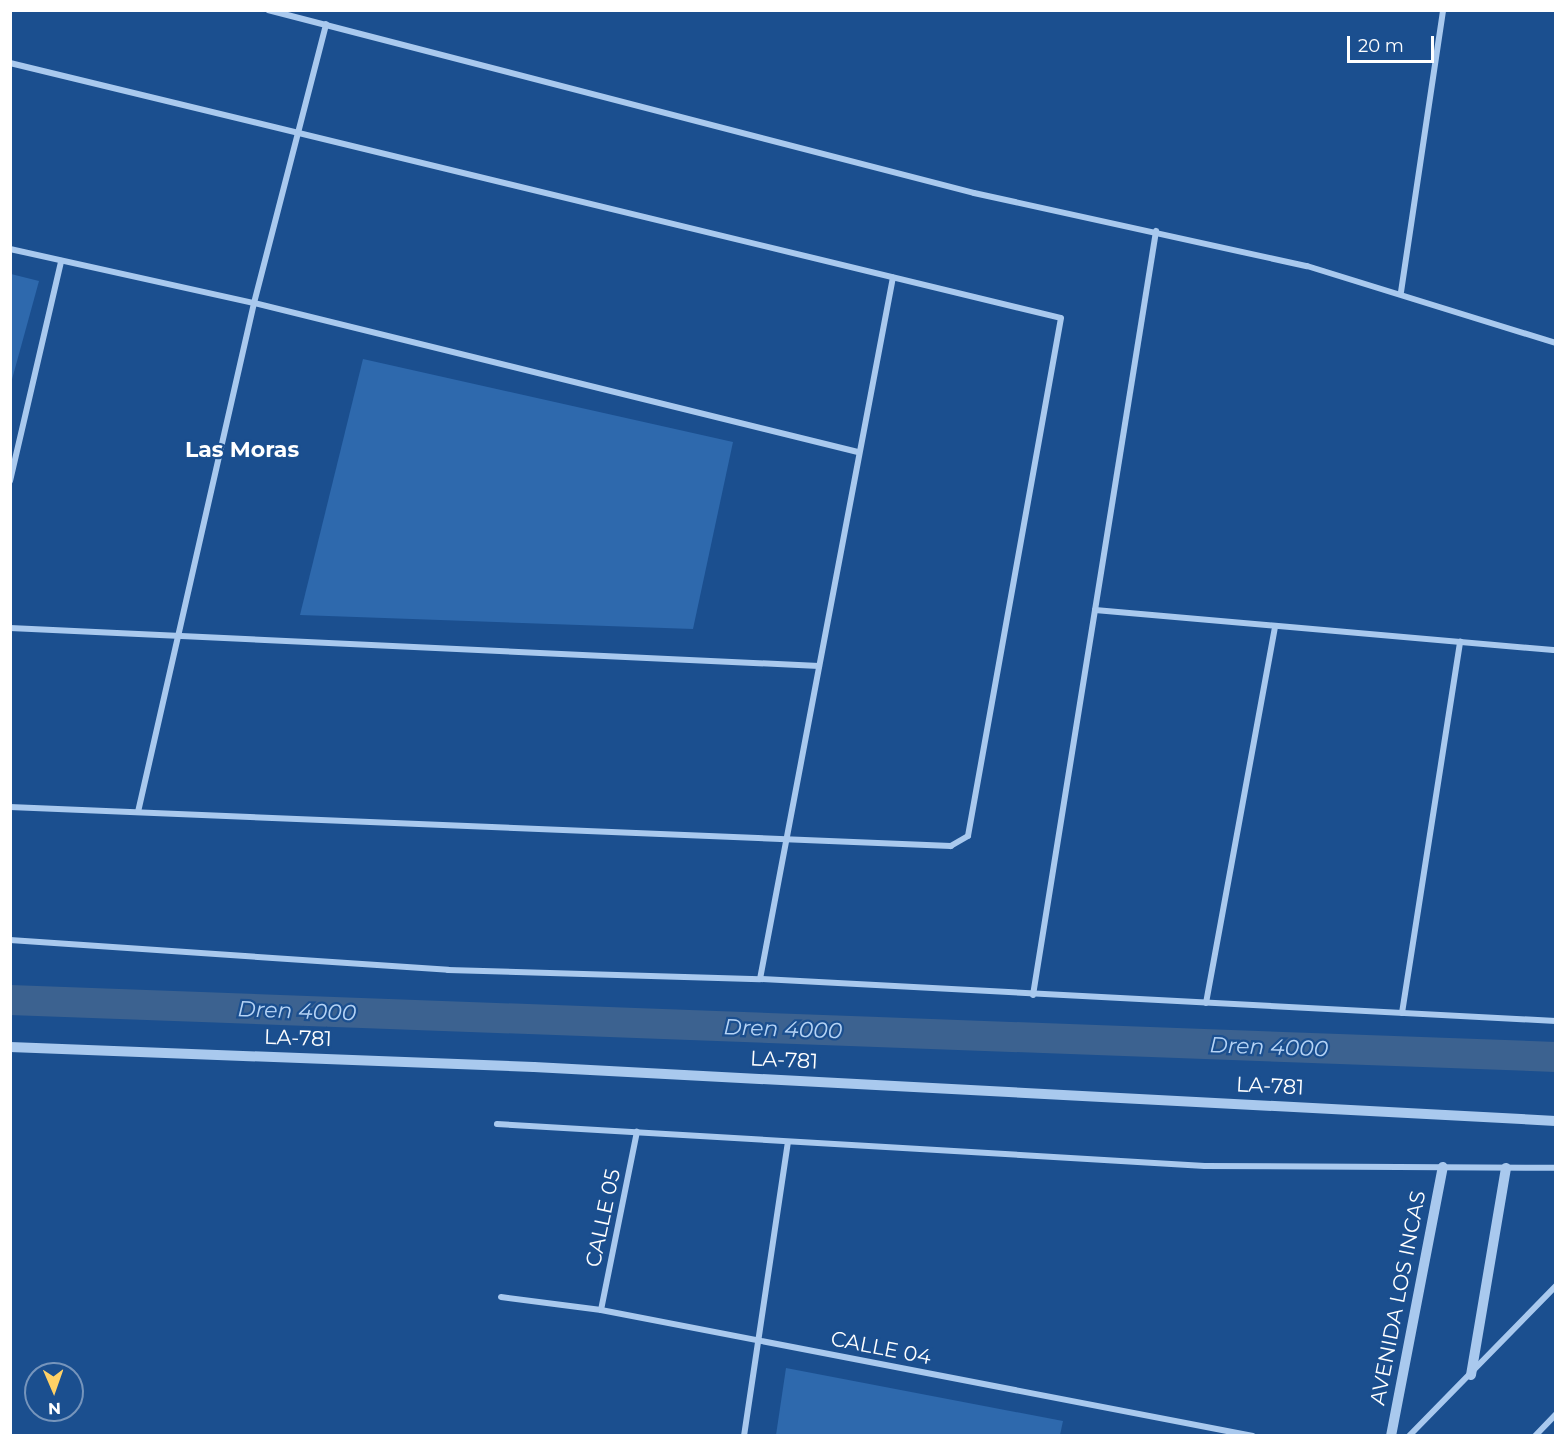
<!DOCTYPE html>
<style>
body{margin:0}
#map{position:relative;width:1566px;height:1446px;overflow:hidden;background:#1b4f8f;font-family:Montserrat,sans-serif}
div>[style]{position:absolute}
.green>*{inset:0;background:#2e69ad}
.canal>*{height:30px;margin:-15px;padding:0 15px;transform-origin:15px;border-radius:15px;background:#3c6290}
.minor>*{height:6px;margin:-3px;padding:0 3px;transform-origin:3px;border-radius:3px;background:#a9c9ee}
.tertiary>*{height:10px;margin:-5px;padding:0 5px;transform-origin:5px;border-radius:5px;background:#a9c9ee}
span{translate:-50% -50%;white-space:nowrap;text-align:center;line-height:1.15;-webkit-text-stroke:4.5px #1b4f8f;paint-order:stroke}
.street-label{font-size:21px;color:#fff}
.neighbourhood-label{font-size:22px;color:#fff;font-weight:700}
.water-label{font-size:22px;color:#b5d3f5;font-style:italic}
.frame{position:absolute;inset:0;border:12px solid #fff;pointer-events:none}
.north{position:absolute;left:24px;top:1362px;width:60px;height:60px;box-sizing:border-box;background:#1b4f8f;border:2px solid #7695bc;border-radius:50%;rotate:178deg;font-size:16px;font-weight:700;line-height:24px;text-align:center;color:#fff}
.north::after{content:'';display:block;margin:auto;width:21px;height:27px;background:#ffd166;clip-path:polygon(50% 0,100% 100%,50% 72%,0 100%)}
.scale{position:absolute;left:1347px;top:36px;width:87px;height:27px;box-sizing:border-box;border:3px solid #fff;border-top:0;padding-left:8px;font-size:18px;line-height:21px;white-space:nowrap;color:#fff;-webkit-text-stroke:4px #1b4f8f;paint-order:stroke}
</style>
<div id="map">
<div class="green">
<i style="clip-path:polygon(11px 274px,39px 281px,11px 383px,10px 274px)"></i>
<i style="clip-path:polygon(363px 359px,733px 442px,693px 629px,300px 615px)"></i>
<i style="clip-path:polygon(786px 1368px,1063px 1421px,1060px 1435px,776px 1435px)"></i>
</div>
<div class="canal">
<i style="left:10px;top:1000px;width:1547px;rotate:2.11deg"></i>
</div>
<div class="minor">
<i style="left:268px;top:10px;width:729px;rotate:14.53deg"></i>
<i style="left:974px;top:193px;width:341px;rotate:12.4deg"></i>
<i style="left:1307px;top:266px;width:261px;rotate:17.2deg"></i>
<i style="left:10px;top:63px;width:1081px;rotate:13.64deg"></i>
<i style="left:1061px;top:318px;width:526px;rotate:100.18deg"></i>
<i style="left:968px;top:836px;width:20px;rotate:150deg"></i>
<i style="left:951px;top:846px;width:942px;rotate:-177.63deg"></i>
<i style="left:10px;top:249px;width:250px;rotate:12.5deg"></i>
<i style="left:254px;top:303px;width:622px;rotate:13.86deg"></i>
<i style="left:1401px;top:292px;width:285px;rotate:-81.5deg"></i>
<i style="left:10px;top:481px;width:226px;rotate:-76.9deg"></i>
<i style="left:1095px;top:610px;width:463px;rotate:5deg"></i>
<i style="left:10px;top:628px;width:810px;rotate:2.69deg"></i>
<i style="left:138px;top:812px;width:522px;rotate:-77.16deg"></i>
<i style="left:254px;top:303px;width:288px;rotate:-75.5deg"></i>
<i style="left:10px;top:940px;width:439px;rotate:3.9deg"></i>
<i style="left:448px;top:970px;width:312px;rotate:1.7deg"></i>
<i style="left:760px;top:979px;width:797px;rotate:3.02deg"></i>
<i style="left:760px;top:979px;width:714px;rotate:-79.27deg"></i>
<i style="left:1033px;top:995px;width:774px;rotate:-80.85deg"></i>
<i style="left:1206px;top:1003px;width:383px;rotate:-79.6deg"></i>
<i style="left:1402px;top:1013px;width:376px;rotate:-81.1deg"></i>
<i style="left:497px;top:1124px;width:709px;rotate:3.39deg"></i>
<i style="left:1205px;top:1166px;width:351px;rotate:0.3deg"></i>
<i style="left:501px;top:1297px;width:101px;rotate:7.4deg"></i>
<i style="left:601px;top:1310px;width:664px;rotate:10.94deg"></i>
<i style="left:601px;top:1310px;width:182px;rotate:-78.6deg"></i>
<i style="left:744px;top:1436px;width:297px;rotate:-81.5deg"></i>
<i style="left:1409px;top:1436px;width:210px;rotate:-45.6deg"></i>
<i style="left:1535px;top:1436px;width:30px;rotate:-46deg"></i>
</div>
<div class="tertiary">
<i style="left:10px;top:1047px;width:524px;rotate:2.19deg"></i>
<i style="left:534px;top:1067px;width:1023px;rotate:3.02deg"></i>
<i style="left:1471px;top:1375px;width:210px;rotate:-80.4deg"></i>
<i style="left:1391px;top:1436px;width:274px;rotate:-79.1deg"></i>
</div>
<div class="street-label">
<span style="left:298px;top:1038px;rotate:2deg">LA-781</span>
<span style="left:784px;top:1060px;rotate:3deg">LA-781</span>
<span style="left:1270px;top:1086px;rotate:3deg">LA-781</span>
<span style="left:603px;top:1218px;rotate:-78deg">CALLE 05</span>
<span style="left:1398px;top:1298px;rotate:-79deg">AVENIDA LOS INCAS</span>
<span style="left:881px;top:1348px;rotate:11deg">CALLE 04</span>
</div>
<div class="neighbourhood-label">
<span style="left:242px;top:450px">Las Moras</span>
</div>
<div class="water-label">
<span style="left:297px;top:1011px;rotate:2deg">Dren 4000</span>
<span style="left:783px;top:1029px;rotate:2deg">Dren 4000</span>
<span style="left:1269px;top:1047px;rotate:2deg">Dren 4000</span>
</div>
<div class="frame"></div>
<div class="north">N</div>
<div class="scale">20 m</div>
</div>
